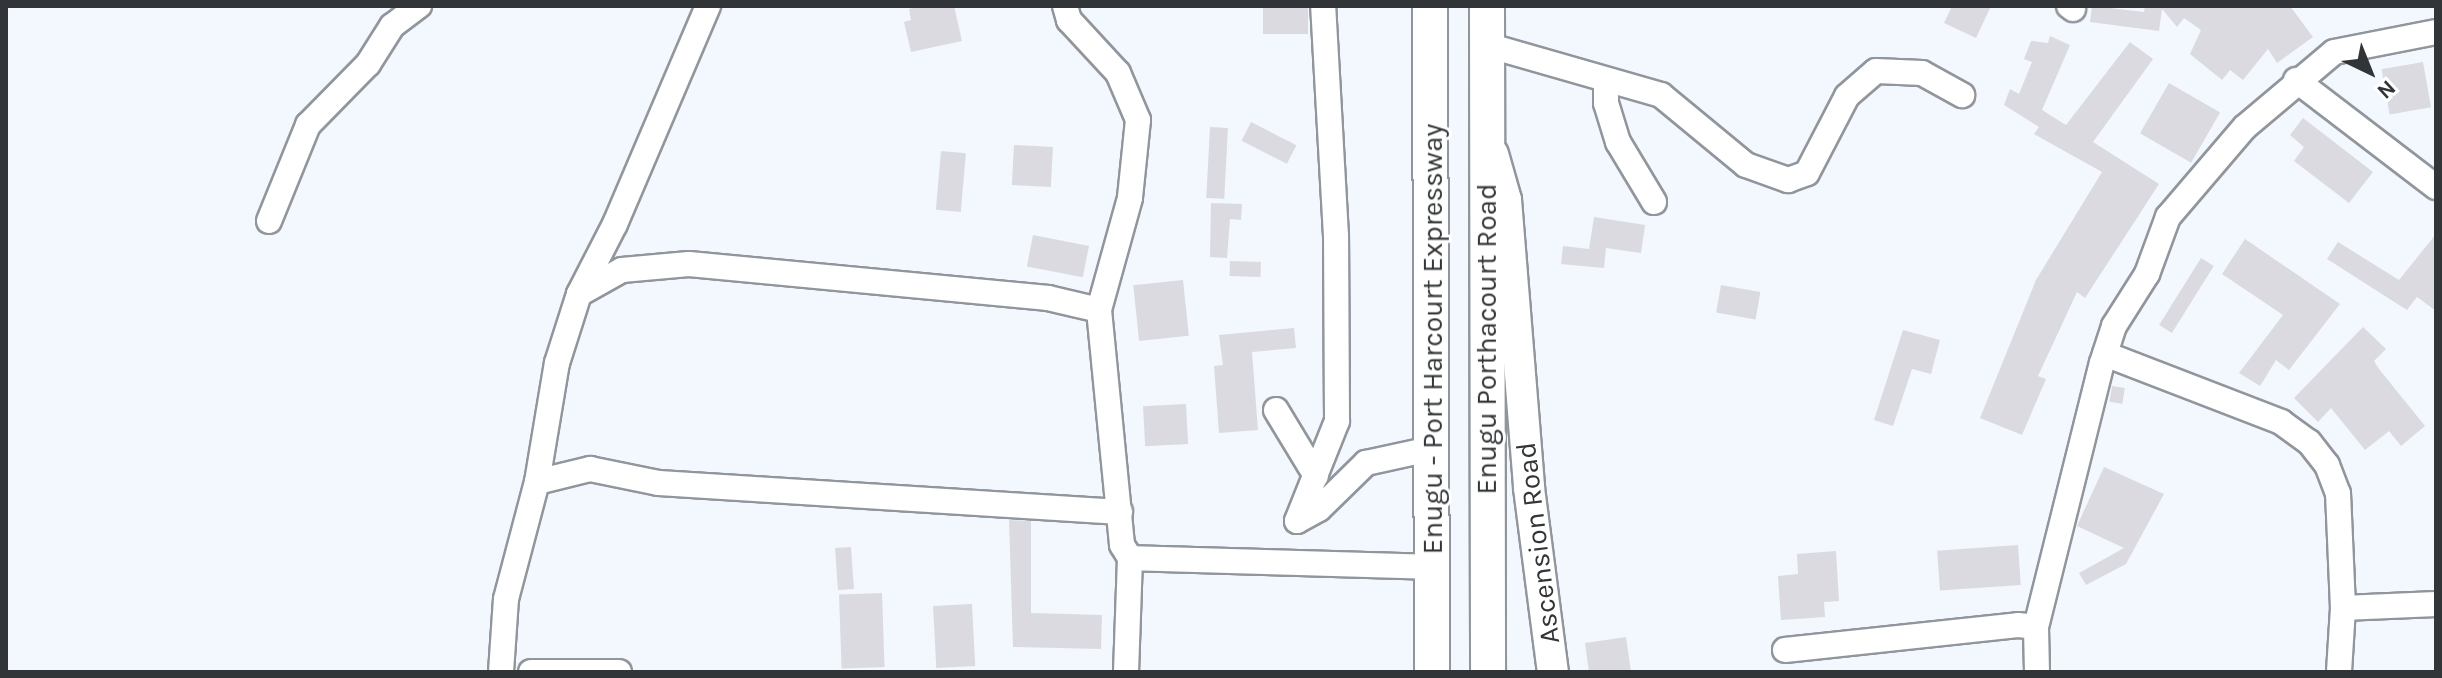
<!DOCTYPE html>
<style>
body{margin:0}
#map{position:relative;width:2442px;height:678px;overflow:hidden;background:#f2f8fe;font-family:Karla,sans-serif}
div>[style]{position:absolute}
.building>*{inset:0;background:#dbdae1;transform-origin:0 0}
.roads{filter:drop-shadow(2px 0 #91969c) drop-shadow(-2px 0 #91969c) drop-shadow(0 2px #91969c) drop-shadow(0 -2px #91969c)}
.minor>*{height:24px;margin:-12px;padding:0 12px;transform-origin:12px;border-radius:12px;background:#fff}
.major>*{height:30px;margin:-15px;padding:0 15px;transform-origin:15px;border-radius:15px;background:#fff}
.highway>*{height:34px;margin:-17px;padding:0 17px;transform-origin:17px;border-radius:17px;background:#fff}
span{translate:-50% -50%;white-space:nowrap;text-align:center;line-height:1.15;-webkit-text-stroke:6px #fff;paint-order:stroke}
.street-label{font-size:28px;color:#323537}
.frame{position:absolute;inset:0;border:8px solid #323537;pointer-events:none}
.north{position:absolute;left:2330px;top:32px;width:80px;height:80px;-webkit-text-stroke:6px #fff;paint-order:stroke;rotate:137deg;font-size:22px;font-weight:700;line-height:32px;text-align:center;color:#323537}
.north::after{content:'';display:block;margin:auto;width:28px;height:36px;background:#323537;clip-path:polygon(50% 0,100% 100%,50% 72%,0 100%)}
</style>
<div id="map">
<div class="building">
<i style="clip-path:polygon(920px 6px,954px 6px,962px 41px,911px 52px,904px 22px,911px 20px,909px 9px)"></i>
<i style="left:1263px;top:6px;width:45px;height:28px"></i>
<i style="clip-path:polygon(1952px 6px,1991px 6px,1976px 38px,1944px 23px)"></i>
<i style="clip-path:polygon(2092px 6px,2144px 12px,2145px 6px,2290px 6px,2313px 37px,2277px 63px,2268px 49px,2243px 80px,2230px 70px,2222px 80px,2190px 54px,2201px 30px,2184px 18px,2177px 27px,2162px 9px,2159px 31px,2090px 22px)"></i>
<i style="clip-path:polygon(2050px 36px,2070px 45px,2042px 110px,2066px 125px,2130px 42px,2153px 59px,2093px 142px,2159px 184px,2085px 298px,2077px 292px,2038px 376px,2046px 379px,2022px 435px,1980px 418px,2036px 280px,2102px 172px,2034px 134px,2039px 127px,2004px 105px,2010px 89px,2019px 94px,2032px 62px,2024px 59px,2031px 41px,2048px 43px)"></i>
<i style="left:2423px;top:62px;width:46px;height:42px;rotate:80deg"></i>
<i style="left:2169px;top:83px;width:59px;height:58px;rotate:30deg"></i>
<i style="clip-path:polygon(2303px 118px,2373px 172px,2349px 203px,2294px 161px,2304px 147px,2290px 135px)"></i>
<i style="left:1251px;top:122px;width:51px;height:21px;rotate:27deg"></i>
<i style="left:1210px;top:127px;width:18px;height:71px;rotate:3deg"></i>
<i style="left:1014px;top:145px;width:39px;height:40px;rotate:3deg"></i>
<i style="left:941px;top:151px;width:25px;height:59px;rotate:5deg"></i>
<i style="clip-path:polygon(1211px 203px,1242px 204px,1241px 220px,1230px 219px,1227px 258px,1210px 257px)"></i>
<i style="clip-path:polygon(1594px 217px,1645px 225px,1641px 253px,1606px 248px,1604px 268px,1561px 264px,1563px 246px,1589px 249px)"></i>
<i style="clip-path:polygon(2436px 234px,2436px 311px,2417px 297px,2407px 310px,2327px 259px,2338px 242px,2399px 280px)"></i>
<i style="left:1033px;top:235px;width:57px;height:32px;rotate:11deg"></i>
<i style="clip-path:polygon(2245px 239px,2340px 304px,2289px 370px,2276px 360px,2260px 386px,2239px 373px,2283px 315px,2222px 274px)"></i>
<i style="left:2201px;top:258px;width:15px;height:79px;rotate:32deg"></i>
<i style="left:1230px;top:261px;width:31px;height:15px;rotate:2deg"></i>
<i style="left:1183px;top:280px;width:56px;height:50px;rotate:84deg"></i>
<i style="left:1721px;top:285px;width:40px;height:28px;rotate:10deg"></i>
<i style="clip-path:polygon(2363px 327px,2386px 349px,2374px 361px,2379px 369px,2425px 426px,2401px 446px,2389px 431px,2365px 450px,2331px 408px,2318px 422px,2294px 398px)"></i>
<i style="clip-path:polygon(1294px 328px,1296px 348px,1252px 352px,1258px 430px,1219px 433px,1214px 366px,1223px 365px,1219px 335px)"></i>
<i style="clip-path:polygon(1903px 330px,1940px 340px,1931px 374px,1912px 369px,1893px 426px,1874px 420px)"></i>
<i style="left:2112px;top:386px;width:13px;height:16px;rotate:9deg"></i>
<i style="left:1186px;top:404px;width:40px;height:43px;rotate:87deg"></i>
<i style="clip-path:polygon(2104px 467px,2164px 494px,2126px 564px,2086px 585px,2079px 573px,2124px 548px,2077px 526px)"></i>
<i style="clip-path:polygon(1009px 520px,1031px 521px,1031px 613px,1102px 615px,1101px 649px,1013px 647px)"></i>
<i style="left:2018px;top:545px;width:40px;height:81px;rotate:86deg"></i>
<i style="left:851px;top:547px;width:42px;height:16px;rotate:86deg"></i>
<i style="clip-path:polygon(1836px 551px,1839px 601px,1824px 602px,1825px 617px,1781px 620px,1778px 576px,1798px 574px,1797px 554px)"></i>
<i style="left:882px;top:593px;width:74px;height:43px;rotate:88deg"></i>
<i style="left:972px;top:604px;width:62px;height:39px;rotate:87deg"></i>
<i style="clip-path:polygon(1626px 637px,1631px 672px,1589px 672px,1585px 643px)"></i>
</div>
<div class="roads">
<div class="minor">
<i style="left:1065px;top:6px;width:15px;rotate:74deg"></i>
<i style="left:1069px;top:20px;width:72px;rotate:47.2deg"></i>
<i style="left:1118px;top:73px;width:51px;rotate:66.9deg"></i>
<i style="left:1138px;top:120px;width:78px;rotate:95.9deg"></i>
<i style="left:1130px;top:198px;width:116px;rotate:105.5deg"></i>
<i style="left:1099px;top:310px;width:236px;rotate:84.4deg"></i>
<i style="left:1122px;top:545px;width:15px;rotate:58deg"></i>
<i style="left:1130px;top:558px;width:114px;rotate:92deg"></i>
<i style="left:2069px;top:6px;width:5px;rotate:37deg"></i>
<i style="left:1487px;top:45px;width:181px;rotate:16deg"></i>
<i style="left:1661px;top:95px;width:110px;rotate:39.5deg"></i>
<i style="left:1746px;top:165px;width:45px;rotate:19.7deg"></i>
<i style="left:1788px;top:180px;width:20px;rotate:-20deg"></i>
<i style="left:1807px;top:173px;width:87px;rotate:-62.5deg"></i>
<i style="left:1847px;top:96px;width:38px;rotate:-41deg"></i>
<i style="left:1876px;top:71px;width:46px;rotate:2.5deg"></i>
<i style="left:1922px;top:73px;width:46px;rotate:28.8deg"></i>
<i style="left:2296px;top:80px;width:176px;rotate:37.4deg"></i>
<i style="left:1606px;top:81px;width:22px;rotate:90deg"></i>
<i style="left:1606px;top:103px;width:41px;rotate:72.9deg"></i>
<i style="left:1618px;top:142px;width:70px;rotate:59deg"></i>
<i style="left:269px;top:221px;width:104px;rotate:-67.9deg"></i>
<i style="left:308px;top:125px;width:86px;rotate:-45.5deg"></i>
<i style="left:368px;top:64px;width:45px;rotate:-57.7deg"></i>
<i style="left:392px;top:26px;width:34px;rotate:-37deg"></i>
<i style="left:579px;top:294px;width:49px;rotate:-29.2deg"></i>
<i style="left:622px;top:270px;width:67px;rotate:-5.1deg"></i>
<i style="left:689px;top:264px;width:361px;rotate:5.4deg"></i>
<i style="left:1048px;top:298px;width:52px;rotate:13.2deg"></i>
<i style="left:2105px;top:354px;width:189px;rotate:21.1deg"></i>
<i style="left:2281px;top:422px;width:34px;rotate:36deg"></i>
<i style="left:2309px;top:442px;width:29px;rotate:52deg"></i>
<i style="left:2327px;top:465px;width:30px;rotate:69deg"></i>
<i style="left:2338px;top:493px;width:115px;rotate:87.5deg"></i>
<i style="left:2343px;top:608px;width:64px;rotate:93.6deg"></i>
<i style="left:1276px;top:410px;width:77px;rotate:58.8deg"></i>
<i style="left:537px;top:482px;width:55px;rotate:-13.8deg"></i>
<i style="left:590px;top:469px;width:70px;rotate:11.5deg"></i>
<i style="left:659px;top:483px;width:462px;rotate:3.6deg"></i>
<i style="left:1297px;top:521px;width:108px;rotate:-68.2deg"></i>
<i style="left:1337px;top:421px;width:185px;rotate:-90.3deg"></i>
<i style="left:1336px;top:236px;width:230px;rotate:-93.2deg"></i>
<i style="left:1297px;top:521px;width:25px;rotate:-29deg"></i>
<i style="left:1319px;top:509px;width:66px;rotate:-44.4deg"></i>
<i style="left:1366px;top:463px;width:71px;rotate:-12.3deg"></i>
<i style="left:1130px;top:558px;width:303px;rotate:1.7deg"></i>
<i style="left:2343px;top:608px;width:93px;rotate:-2.5deg"></i>
<i style="left:1785px;top:650px;width:234px;rotate:-6.1deg"></i>
<i style="left:2018px;top:625px;width:18px;rotate:6deg"></i>
<i style="left:501px;top:672px;width:73px;rotate:-86.1deg"></i>
<i style="left:506px;top:599px;width:121px;rotate:-75.2deg"></i>
<i style="left:537px;top:482px;width:121px;rotate:-80.5deg"></i>
<i style="left:557px;top:363px;width:72px;rotate:-72.3deg"></i>
<i style="left:579px;top:294px;width:79px;rotate:-62.8deg"></i>
<i style="left:615px;top:224px;width:237px;rotate:-66.9deg"></i>
<i style="left:531px;top:672px;width:88px"></i>
<i style="left:2037px;top:672px;width:45px;rotate:-91.3deg"></i>
<i style="left:2036px;top:627px;width:272px;rotate:-76deg"></i>
<i style="left:2102px;top:363px;width:39px;rotate:-72deg"></i>
<i style="left:2114px;top:326px;width:62px;rotate:-57.6deg"></i>
<i style="left:2147px;top:274px;width:61px;rotate:-69.8deg"></i>
<i style="left:2168px;top:217px;width:118px;rotate:-49.5deg"></i>
<i style="left:2245px;top:127px;width:116px;rotate:-40.1deg"></i>
<i style="left:2334px;top:52px;width:104px;rotate:-11.1deg"></i>
</div>
<div class="major">
<i style="left:1493px;top:154px;width:48px;rotate:74.2deg"></i>
<i style="left:1506px;top:200px;width:289px;rotate:85.4deg"></i>
<i style="left:1529px;top:488px;width:186px;rotate:82.6deg"></i>
</div>
<div class="highway">
<i style="left:1430px;top:6px;width:666px;rotate:89.83deg"></i>
<i style="left:1487px;top:6px;width:666px;rotate:89.91deg"></i>
</div>
</div>
<div class="street-label">
<span style="left:1433px;top:339px;rotate:-90deg">Enugu - Port Harcourt Expressway</span>
<span style="left:1487px;top:339px;rotate:-90deg">Enugu Porthacourt Road</span>
<span style="left:1538px;top:543px;rotate:-97deg">Ascension Road</span>
</div>
<div class="frame"></div>
<div class="north">N</div>
</div>
